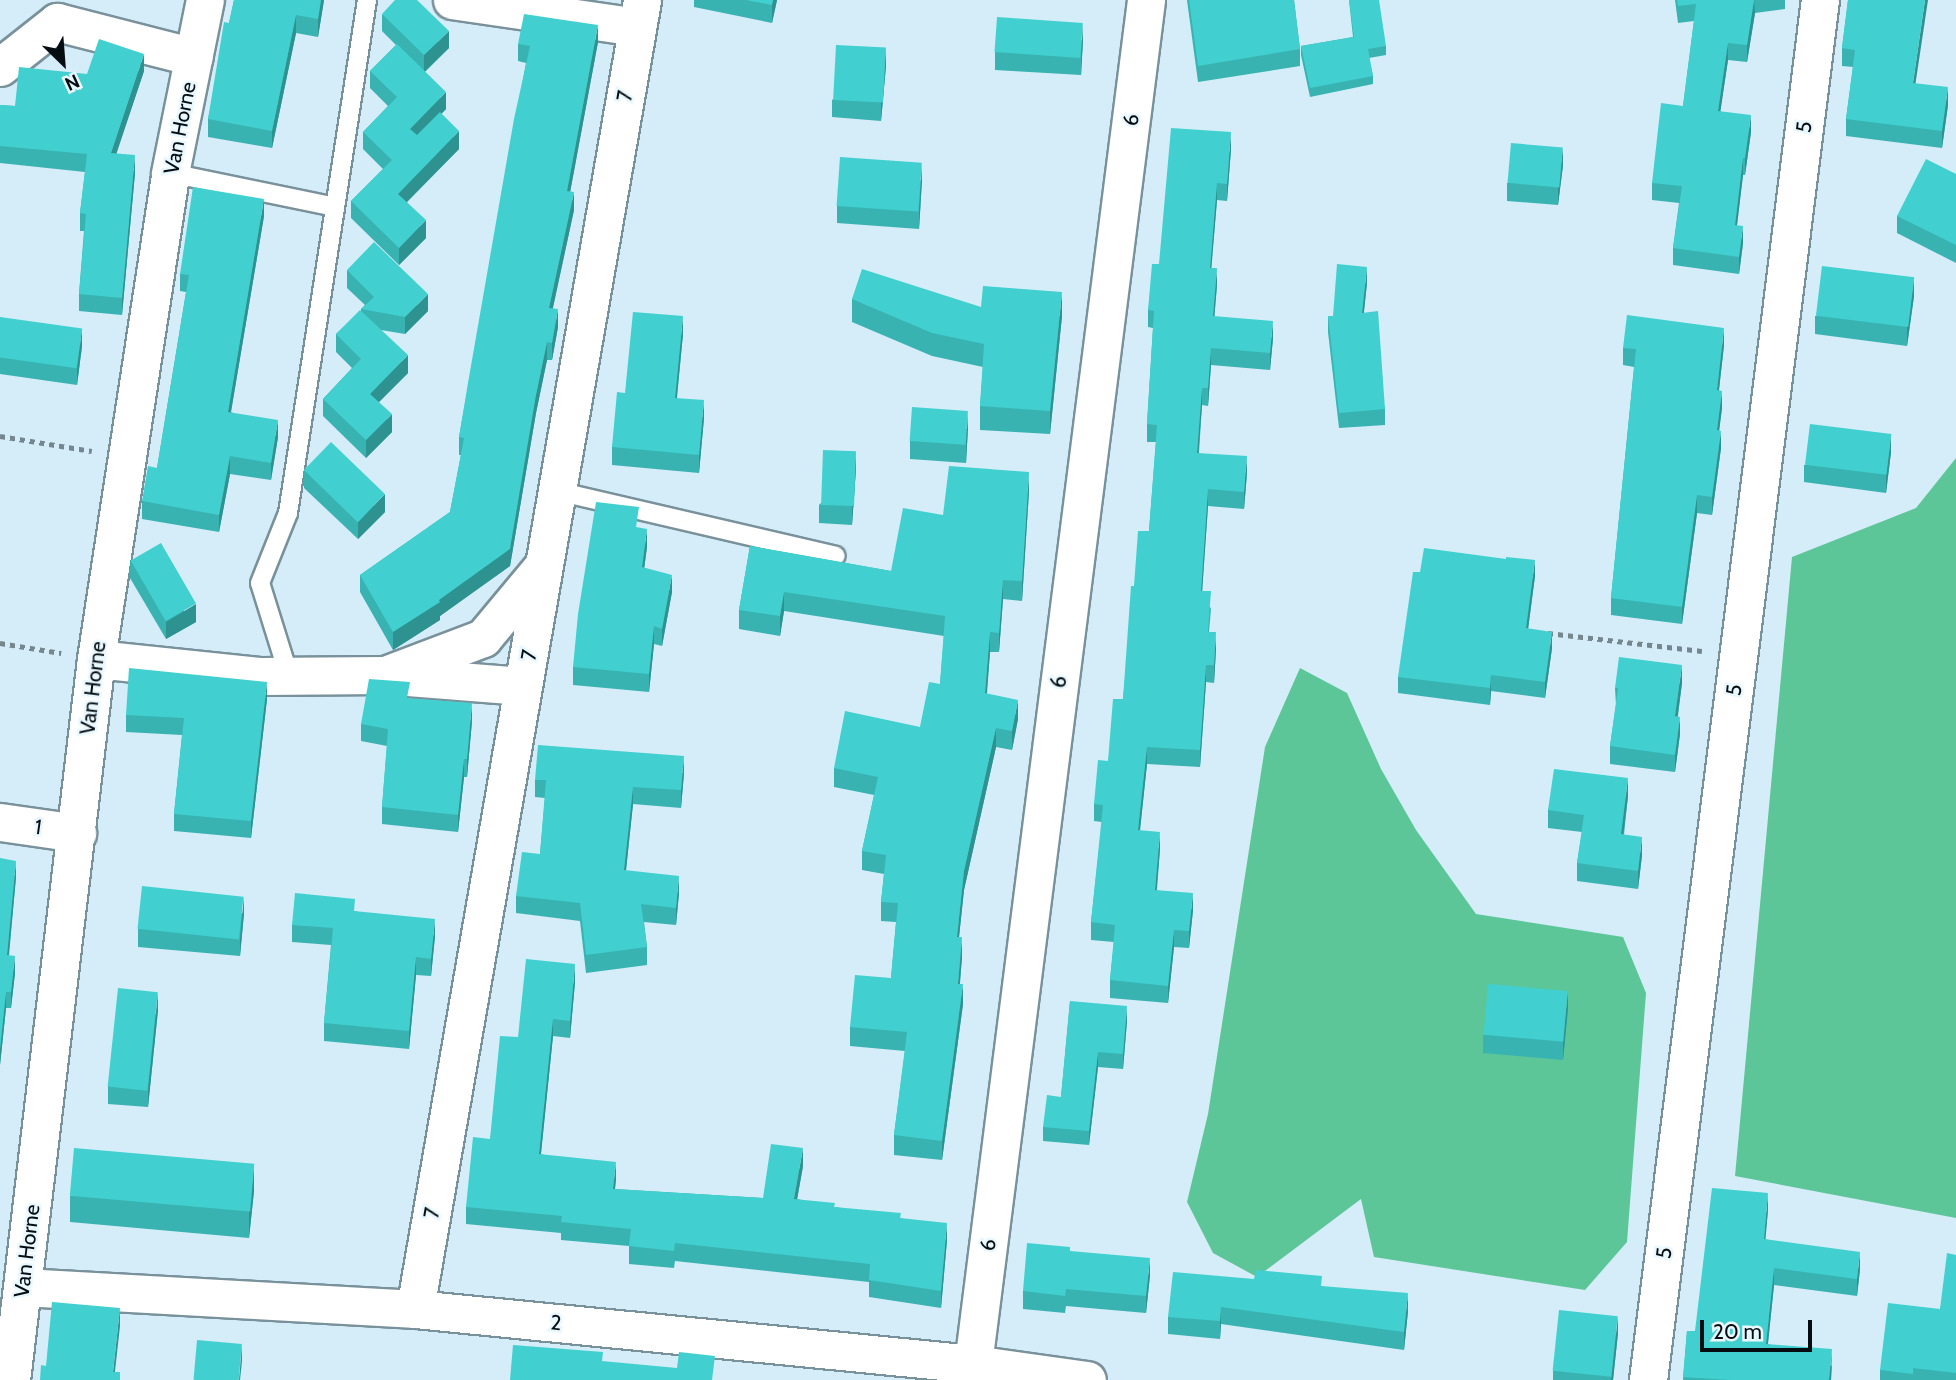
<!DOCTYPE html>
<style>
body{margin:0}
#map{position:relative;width:1956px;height:1380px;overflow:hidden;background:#d4edf8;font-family:Cabin,sans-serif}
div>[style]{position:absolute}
.forest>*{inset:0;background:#5dc699}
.path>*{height:4.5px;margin-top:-2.25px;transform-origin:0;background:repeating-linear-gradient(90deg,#75868e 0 5px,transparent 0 10px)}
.roads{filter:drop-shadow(2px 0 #79919b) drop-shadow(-2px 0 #79919b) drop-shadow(0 2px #79919b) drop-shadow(0 -2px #79919b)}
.lane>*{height:18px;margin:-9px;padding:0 9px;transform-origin:9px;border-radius:9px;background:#fff}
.street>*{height:37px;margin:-18.5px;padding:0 18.5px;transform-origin:18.5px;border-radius:18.5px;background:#fff}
.wall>*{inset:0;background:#38b3b2}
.shaded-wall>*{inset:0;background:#2e9291}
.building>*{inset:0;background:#41d0cf;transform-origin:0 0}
span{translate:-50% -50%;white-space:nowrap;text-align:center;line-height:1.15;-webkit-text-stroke:5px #e9f8ff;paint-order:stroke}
.street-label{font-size:21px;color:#050d11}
.north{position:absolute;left:28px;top:28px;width:70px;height:70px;-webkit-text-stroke:5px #e9f8ff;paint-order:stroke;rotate:155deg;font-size:19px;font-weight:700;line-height:28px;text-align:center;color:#050d11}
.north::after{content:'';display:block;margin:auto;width:24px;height:32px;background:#050d11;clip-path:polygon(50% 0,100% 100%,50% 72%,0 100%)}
.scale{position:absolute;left:1700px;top:1320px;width:112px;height:32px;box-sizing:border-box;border:4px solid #050d11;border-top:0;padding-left:9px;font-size:21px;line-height:24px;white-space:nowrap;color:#050d11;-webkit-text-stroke:5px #e9f8ff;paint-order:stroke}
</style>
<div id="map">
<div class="forest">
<i style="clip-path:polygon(1956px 458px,1956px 1218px,1735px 1176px,1792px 557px,1916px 508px)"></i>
<i style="clip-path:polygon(1300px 668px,1347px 693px,1381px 769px,1416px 830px,1476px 914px,1623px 937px,1646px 993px,1627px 1242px,1585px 1290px,1374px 1257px,1361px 1199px,1257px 1277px,1213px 1253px,1187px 1202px,1208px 1114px,1265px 747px)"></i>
</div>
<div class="path">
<i style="left:0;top:436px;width:93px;rotate:9.3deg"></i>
<i style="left:1548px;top:633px;width:155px;rotate:6.7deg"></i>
<i style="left:0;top:643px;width:62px;rotate:9.3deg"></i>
</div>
<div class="roads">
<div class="lane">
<i style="left:170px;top:173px;width:168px;rotate:11.6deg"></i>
<i style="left:557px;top:491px;width:286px;rotate:13.1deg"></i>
<i style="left:289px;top:676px;width:97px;rotate:-107.3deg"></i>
<i style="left:260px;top:583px;width:75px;rotate:-68.2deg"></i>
<i style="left:288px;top:513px;width:519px;rotate:-81.25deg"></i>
</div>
<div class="street">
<i style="left:452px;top:0;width:187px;rotate:8.3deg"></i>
<i style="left:0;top:67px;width:73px;rotate:-38.3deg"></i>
<i style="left:57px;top:22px;width:141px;rotate:14.3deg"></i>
<i style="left:96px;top:659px;width:166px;rotate:5.9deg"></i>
<i style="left:261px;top:676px;width:124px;rotate:-0.5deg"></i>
<i style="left:385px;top:675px;width:105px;rotate:-20.7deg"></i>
<i style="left:483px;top:638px;width:94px;rotate:-50.2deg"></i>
<i style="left:395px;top:676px;width:128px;rotate:4.5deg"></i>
<i style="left:0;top:822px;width:78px;rotate:8.1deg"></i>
<i style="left:23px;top:1287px;width:393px;rotate:3.2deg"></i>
<i style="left:415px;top:1309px;width:561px;rotate:5.63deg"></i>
<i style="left:973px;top:1364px;width:115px;rotate:8deg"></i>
<i style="left:415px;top:1309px;width:1329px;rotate:-80.16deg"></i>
<i style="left:973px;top:1364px;width:1375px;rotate:-82.77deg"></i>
<i style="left:11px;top:1380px;width:726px;rotate:-83.28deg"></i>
<i style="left:96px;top:659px;width:492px;rotate:-81.3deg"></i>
<i style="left:170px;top:173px;width:177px;rotate:-78.6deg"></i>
<i style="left:1648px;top:1380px;width:1391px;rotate:-82.9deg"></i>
</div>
</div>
<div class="wall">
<i style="clip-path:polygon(234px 0,324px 0,318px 37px,296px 33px,272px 148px,208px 137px,208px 119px)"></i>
<i style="clip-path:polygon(694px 0,777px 0,772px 23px,694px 7px)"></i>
<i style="clip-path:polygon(1187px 0,1294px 0,1300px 49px,1300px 66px,1198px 82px)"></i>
<i style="clip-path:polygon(1349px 0,1386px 46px,1386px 55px,1369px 58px,1373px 76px,1373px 84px,1310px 97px,1301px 55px,1301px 46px,1353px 37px)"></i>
<i style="clip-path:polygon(1675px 0,1785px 0,1785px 9px,1755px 13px,1747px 62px,1728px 60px,1720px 111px,1751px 132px,1745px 175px,1743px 175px,1737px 225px,1743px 243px,1739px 274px,1673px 265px,1673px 248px,1679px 203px,1652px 200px,1652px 183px,1683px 106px,1694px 21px,1678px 23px)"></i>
<i style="clip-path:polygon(1848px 0,1915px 83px,1948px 105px,1942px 148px,1846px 136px,1846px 119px,1853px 67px,1842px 66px,1842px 48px)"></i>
<i style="clip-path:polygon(382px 14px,449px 48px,425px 72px,446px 109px,441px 114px,459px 149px,407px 202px,426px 238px,399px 265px,351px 218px,351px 201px,383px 169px,363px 149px,363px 132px,388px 106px,370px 88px,370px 71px,396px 45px,382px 31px)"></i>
<i style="clip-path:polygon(1083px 40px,1081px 75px,995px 70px,995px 52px)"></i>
<i style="clip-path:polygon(598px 42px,570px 192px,574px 210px,553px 308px,558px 327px,552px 360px,547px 360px,536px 413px,510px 566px,440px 616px,440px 620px,393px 650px,360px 592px,360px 575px,450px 512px,461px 455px,459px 455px,459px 437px,526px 63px,518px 61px,518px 44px)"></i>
<i style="clip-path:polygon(886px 66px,881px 121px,832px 117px,832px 100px)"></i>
<i style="clip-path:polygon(144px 71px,116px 153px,135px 173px,122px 315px,79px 311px,79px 294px,84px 231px,80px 231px,80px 213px,85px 172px,0 163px,0 105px,15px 106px,87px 74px)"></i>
<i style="clip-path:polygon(1231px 149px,1227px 201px,1217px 200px,1211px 268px,1217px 285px,1214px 317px,1273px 338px,1270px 370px,1211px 365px,1208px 406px,1202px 405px,1199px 453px,1247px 473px,1244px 509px,1208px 506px,1202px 591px,1211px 609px,1209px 632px,1216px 649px,1214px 683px,1206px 682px,1200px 767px,1147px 764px,1140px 831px,1160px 849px,1157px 890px,1193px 910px,1189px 948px,1174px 947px,1168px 1003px,1110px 998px,1110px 980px,1114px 942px,1091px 940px,1091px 922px,1102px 822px,1094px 821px,1094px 804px,1108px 761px,1123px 699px,1134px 586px,1149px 531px,1156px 442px,1147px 442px,1147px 424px,1153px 328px,1148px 327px,1148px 310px,1159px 264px)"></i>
<i style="clip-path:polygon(1563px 165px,1558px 205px,1507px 201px,1507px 183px)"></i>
<i style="clip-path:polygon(1956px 174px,1956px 263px,1897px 233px,1897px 216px)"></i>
<i style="clip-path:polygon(922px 180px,919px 229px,837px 223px,837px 206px)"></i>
<i style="clip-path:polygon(264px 216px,231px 412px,278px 437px,271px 480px,230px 474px,219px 532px,142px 519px,142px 501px,157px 468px,186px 292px,180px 291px,180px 274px)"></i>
<i style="clip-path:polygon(347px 270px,428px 311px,405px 334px,381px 330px,408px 373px,379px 402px,392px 432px,366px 458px,323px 416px,323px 399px,352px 368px,336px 352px,336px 334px,361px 311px,361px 309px,365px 305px,347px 288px)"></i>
<i style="clip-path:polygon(1367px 283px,1364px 312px,1385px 409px,1385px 425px,1339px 428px,1328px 332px,1328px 316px,1333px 316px)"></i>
<i style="clip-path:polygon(1914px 296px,1907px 346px,1815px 334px,1815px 316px)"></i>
<i style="clip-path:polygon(852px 299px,981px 307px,1062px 316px,1050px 434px,980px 430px,980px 406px,983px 367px,932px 356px,852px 322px)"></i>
<i style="clip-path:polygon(0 317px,82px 346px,77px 385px,0 374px)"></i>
<i style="clip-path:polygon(683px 334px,677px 398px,704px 418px,699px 473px,612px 465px,612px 447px,625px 393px)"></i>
<i style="clip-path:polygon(1724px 345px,1719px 390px,1722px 408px,1719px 430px,1721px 448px,1712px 515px,1697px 513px,1682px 624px,1611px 615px,1611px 598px,1634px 367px,1623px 365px,1623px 348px)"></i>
<i style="clip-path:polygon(968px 428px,966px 463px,910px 459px,910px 441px)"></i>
<i style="clip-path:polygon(1891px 452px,1886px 493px,1804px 482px,1804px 465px)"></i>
<i style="clip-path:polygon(856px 469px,852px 525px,819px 523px,819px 505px)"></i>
<i style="clip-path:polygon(304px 470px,385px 512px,358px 539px,304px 488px)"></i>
<i style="clip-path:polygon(1029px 491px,1022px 601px,1003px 599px,999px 652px,990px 652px,987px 694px,1018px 719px,1012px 750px,996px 747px,964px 890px,959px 937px,962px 957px,960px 984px,963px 1004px,942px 1160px,894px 1155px,894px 1135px,905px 1051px,850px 1046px,850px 1027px,891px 978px,896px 922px,881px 921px,881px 902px,884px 874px,862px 870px,862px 851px,874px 795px,834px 787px,834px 768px,920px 727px,940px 684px,944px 636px,784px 611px,780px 636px,739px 629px,739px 610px,750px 546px,891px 571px,943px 515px)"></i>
<i style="clip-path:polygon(638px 528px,647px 547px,644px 568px,672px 592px,662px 646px,654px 644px,649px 692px,573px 685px,573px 667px)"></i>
<i style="clip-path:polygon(130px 560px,196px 622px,166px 639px,130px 578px)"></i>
<i style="clip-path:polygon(1535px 576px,1528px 629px,1552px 648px,1545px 698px,1491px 691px,1490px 705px,1398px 693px,1398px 677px)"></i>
<i style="clip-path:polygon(1682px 683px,1678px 716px,1680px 734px,1675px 772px,1610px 764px,1610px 746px,1616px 705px,1615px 688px)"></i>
<i style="clip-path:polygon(267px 699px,251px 838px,174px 831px,174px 814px,182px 735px,126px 732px,126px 715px)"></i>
<i style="clip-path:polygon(410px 699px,472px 721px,467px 777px,464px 777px,458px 832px,382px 824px,382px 807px,387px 746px,361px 741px,361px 724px)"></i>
<i style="clip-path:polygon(684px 773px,681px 808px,633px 804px,626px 871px,679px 893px,676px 925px,644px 922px,647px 947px,647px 965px,586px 973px,580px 921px,516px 913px,516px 896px,540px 854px,545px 798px,535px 797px,535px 780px)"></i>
<i style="clip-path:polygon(1628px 796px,1624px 835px,1642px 855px,1638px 889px,1577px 881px,1577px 863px,1582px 832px,1548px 828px,1548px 810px)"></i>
<i style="clip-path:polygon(0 858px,16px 877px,9px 956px,15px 973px,11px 1008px,6px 1008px,0 1065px)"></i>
<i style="clip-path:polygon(355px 911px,435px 936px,431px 976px,416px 975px,409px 1049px,324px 1041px,324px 1023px,331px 945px,292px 942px,292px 925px)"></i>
<i style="clip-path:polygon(244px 913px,240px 956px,138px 947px,138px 929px)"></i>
<i style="clip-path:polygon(575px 982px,570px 1038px,553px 1036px,541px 1154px,616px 1179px,615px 1189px,763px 1198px,803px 1166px,797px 1199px,835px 1207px,901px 1218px,947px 1240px,941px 1308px,869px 1297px,869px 1282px,675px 1261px,674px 1268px,629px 1264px,629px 1246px,561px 1240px,561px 1233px,466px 1224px,466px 1207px,490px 1139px,518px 1037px)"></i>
<i style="clip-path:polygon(1070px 1001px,1127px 1021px,1123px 1069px,1098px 1067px,1089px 1145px,1043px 1141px,1043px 1127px,1061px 1097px)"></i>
<i style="clip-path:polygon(1568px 1008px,1563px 1060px,1483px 1053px,1483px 1035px)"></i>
<i style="clip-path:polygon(158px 1010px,148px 1107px,108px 1104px,108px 1086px)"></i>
<i style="clip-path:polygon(254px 1191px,249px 1238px,70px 1222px,70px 1196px)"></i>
<i style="clip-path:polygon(1768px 1210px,1765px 1239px,1860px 1269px,1857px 1296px,1774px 1285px,1768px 1344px,1832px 1366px,1831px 1380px,1683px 1380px,1687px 1331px,1695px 1331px)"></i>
<i style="clip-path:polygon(1070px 1251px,1150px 1275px,1146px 1313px,1066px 1306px,1065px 1313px,1023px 1309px,1023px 1291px)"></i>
<i style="clip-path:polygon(1956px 1255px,1956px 1380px,1880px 1380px,1880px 1370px,1940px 1309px)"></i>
<i style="clip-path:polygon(1322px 1286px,1408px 1311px,1404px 1350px,1221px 1324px,1220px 1339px,1168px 1334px,1168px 1317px)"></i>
<i style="clip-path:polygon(1618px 1333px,1613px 1380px,1553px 1380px,1553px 1371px)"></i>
</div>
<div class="shaded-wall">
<i style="clip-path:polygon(321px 0,324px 0,318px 37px,318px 19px)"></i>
<i style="clip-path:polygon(773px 0,777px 0,772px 23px,772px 5px)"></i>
<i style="clip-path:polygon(1754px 0,1755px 13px,1747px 62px,1747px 45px)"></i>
<i style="clip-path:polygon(1925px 0,1928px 0,1913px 100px,1913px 83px)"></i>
<i style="clip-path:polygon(296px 15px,296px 33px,272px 148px,272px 131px)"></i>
<i style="clip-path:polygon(1083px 23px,1083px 40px,1081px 75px,1081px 58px)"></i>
<i style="clip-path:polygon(598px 25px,598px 42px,567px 209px,567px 191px)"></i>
<i style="clip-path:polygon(449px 31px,449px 48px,424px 72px,424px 55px)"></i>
<i style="clip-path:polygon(1728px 43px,1728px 60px,1718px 128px,1718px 111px)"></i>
<i style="clip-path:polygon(886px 48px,886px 66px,881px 121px,881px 103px)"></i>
<i style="clip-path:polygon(144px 54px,144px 71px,111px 170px,111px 153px)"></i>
<i style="clip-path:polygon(1948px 87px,1948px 105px,1942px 148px,1942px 131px)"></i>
<i style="clip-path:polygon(446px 92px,446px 109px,410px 147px,410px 129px)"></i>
<i style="clip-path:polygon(1751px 115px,1751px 132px,1745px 175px,1745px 158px)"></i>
<i style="clip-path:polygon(459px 131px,459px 149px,398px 211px,398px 194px)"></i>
<i style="clip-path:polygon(1231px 132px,1231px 149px,1227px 201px,1227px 184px)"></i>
<i style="clip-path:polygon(1563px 148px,1563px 165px,1558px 205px,1558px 188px)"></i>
<i style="clip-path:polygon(135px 155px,135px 173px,122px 315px,122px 298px)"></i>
<i style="clip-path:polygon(1743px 158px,1743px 175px,1735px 242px,1735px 225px)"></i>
<i style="clip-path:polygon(922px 163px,922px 180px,919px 229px,919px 211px)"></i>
<i style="clip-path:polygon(1217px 183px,1217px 200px,1210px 285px,1210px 268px)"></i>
<i style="clip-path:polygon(574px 192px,574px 210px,549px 325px,549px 308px)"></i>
<i style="clip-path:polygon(264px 199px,264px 216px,228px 429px,228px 412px)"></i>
<i style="clip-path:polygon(426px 220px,426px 238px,399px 265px,399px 248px)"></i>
<i style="clip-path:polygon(1743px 226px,1743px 243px,1739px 274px,1739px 257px)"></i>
<i style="clip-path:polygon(1367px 267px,1367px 283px,1362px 328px,1362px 313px)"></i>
<i style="clip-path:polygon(1217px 268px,1217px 285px,1213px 334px,1213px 316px)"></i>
<i style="clip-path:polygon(1914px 278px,1914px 296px,1907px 346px,1907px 328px)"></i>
<i style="clip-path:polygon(1062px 292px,1062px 316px,1050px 434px,1050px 411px)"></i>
<i style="clip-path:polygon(428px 294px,428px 311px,405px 334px,405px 317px)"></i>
<i style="clip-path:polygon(558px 309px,558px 327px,552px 360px,552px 343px)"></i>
<i style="clip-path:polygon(683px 316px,683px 334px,675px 415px,675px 398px)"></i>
<i style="clip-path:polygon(1273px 321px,1273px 338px,1270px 370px,1270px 353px)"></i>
<i style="clip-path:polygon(82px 328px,82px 346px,77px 385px,77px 368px)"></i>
<i style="clip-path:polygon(1724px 328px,1724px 345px,1717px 407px,1717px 390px)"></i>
<i style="clip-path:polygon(547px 342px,547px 360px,536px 413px,510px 566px,440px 616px,440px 620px,393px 650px,393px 632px,439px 600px,536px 395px)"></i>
<i style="clip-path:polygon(1211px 348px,1211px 365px,1208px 406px,1208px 388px)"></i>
<i style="clip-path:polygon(408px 355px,408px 373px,370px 411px,370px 394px)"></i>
<i style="clip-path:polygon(1202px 388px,1202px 405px,1197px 470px,1197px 453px)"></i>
<i style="clip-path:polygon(1722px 391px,1722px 408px,1717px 448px,1717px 430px)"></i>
<i style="clip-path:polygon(704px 400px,704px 418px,699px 473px,699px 455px)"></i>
<i style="clip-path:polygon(968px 411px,968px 428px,966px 463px,966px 445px)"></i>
<i style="clip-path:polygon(392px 414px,392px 432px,366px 458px,366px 440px)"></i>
<i style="clip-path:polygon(278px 420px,278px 437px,271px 480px,271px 463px)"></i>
<i style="clip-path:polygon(1721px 431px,1721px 448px,1712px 515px,1712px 497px)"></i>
<i style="clip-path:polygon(1891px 434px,1891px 452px,1886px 493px,1886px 475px)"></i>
<i style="clip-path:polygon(856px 451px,856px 469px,852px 525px,852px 507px)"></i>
<i style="clip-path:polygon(230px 456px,230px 474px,219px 532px,219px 515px)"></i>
<i style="clip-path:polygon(1247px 456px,1247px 473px,1244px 509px,1244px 492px)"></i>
<i style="clip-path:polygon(1029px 472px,1029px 491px,1022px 601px,1022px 581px)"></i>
<i style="clip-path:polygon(1208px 489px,1208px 506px,1201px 608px,1201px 591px)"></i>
<i style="clip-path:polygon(385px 494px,385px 512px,358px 539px,358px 522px)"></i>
<i style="clip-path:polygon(1697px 495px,1697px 513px,1682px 624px,1682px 607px)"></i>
<i style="clip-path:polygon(647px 529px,647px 547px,642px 585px,642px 567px)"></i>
<i style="clip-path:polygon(1535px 560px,1535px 576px,1526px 645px,1526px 628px)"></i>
<i style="clip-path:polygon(672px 575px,672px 592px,662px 646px,662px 629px)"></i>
<i style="clip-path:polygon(1003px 580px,1003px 599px,999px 652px,999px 633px)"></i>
<i style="clip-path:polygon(784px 592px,784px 611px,780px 636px,780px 616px)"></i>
<i style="clip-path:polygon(196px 604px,196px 622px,166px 639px,166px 622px)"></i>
<i style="clip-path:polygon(654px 626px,654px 644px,649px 692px,649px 674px)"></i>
<i style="clip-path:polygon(990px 632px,990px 652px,985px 713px,985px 693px)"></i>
<i style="clip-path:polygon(1216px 632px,1216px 649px,1214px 683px,1214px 665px)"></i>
<i style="clip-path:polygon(1552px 632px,1552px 648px,1545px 698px,1545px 682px)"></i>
<i style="clip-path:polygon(1206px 665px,1206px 682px,1200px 767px,1200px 750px)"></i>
<i style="clip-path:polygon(1682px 665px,1682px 683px,1675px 734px,1675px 716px)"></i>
<i style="clip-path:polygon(1491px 675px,1491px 691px,1490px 705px,1490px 688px)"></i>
<i style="clip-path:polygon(267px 682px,267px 699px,251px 838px,251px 821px)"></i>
<i style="clip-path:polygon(1018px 700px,1018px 719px,1012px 750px,1012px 731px)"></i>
<i style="clip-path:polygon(472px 703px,472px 721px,467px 777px,467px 759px)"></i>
<i style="clip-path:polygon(1680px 717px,1680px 734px,1675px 772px,1675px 755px)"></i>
<i style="clip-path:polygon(996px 728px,996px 747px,964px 890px,957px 956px,957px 937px,964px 871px)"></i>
<i style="clip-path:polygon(1147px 747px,1147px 764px,1138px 847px,1138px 830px)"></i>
<i style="clip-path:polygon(684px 756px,684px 773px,681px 808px,681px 790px)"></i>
<i style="clip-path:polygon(464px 759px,464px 777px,458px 832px,458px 815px)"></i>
<i style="clip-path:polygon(1628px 778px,1628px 796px,1621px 852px,1621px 834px)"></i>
<i style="clip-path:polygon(633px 787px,633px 804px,624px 888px,624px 870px)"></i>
<i style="clip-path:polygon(1160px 832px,1160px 849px,1155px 907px,1155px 890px)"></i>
<i style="clip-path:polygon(1642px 837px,1642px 855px,1638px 889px,1638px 871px)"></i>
<i style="clip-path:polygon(16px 861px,16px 877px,7px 972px,7px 955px)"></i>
<i style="clip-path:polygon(679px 876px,679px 893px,676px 925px,676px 908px)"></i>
<i style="clip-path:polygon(1193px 893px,1193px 910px,1189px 948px,1189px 931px)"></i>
<i style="clip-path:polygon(244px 896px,244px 913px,240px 956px,240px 939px)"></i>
<i style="clip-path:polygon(435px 919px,435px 936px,431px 976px,431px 959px)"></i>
<i style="clip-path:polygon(1174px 930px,1174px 947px,1168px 1003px,1168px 986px)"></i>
<i style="clip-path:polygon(962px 937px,962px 957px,958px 1003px,958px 984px)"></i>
<i style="clip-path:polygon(15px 956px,15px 973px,11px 1008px,11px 992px)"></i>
<i style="clip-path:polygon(416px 957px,416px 975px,409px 1049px,409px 1031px)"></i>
<i style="clip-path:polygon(575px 964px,575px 982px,570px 1038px,570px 1021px)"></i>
<i style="clip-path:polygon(963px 984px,963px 1004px,942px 1160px,942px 1141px)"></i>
<i style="clip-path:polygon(1568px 991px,1568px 1008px,1563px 1060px,1563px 1042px)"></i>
<i style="clip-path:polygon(6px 992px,6px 1008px,0 1065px,0 1049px)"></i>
<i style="clip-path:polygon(158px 992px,158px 1010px,148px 1107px,148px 1090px)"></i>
<i style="clip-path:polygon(1127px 1006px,1127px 1021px,1123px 1069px,1123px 1054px)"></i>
<i style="clip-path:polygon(553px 1019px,553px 1036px,539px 1172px,539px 1154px)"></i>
<i style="clip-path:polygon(1098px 1052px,1098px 1067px,1089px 1145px,1089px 1131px)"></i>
<i style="clip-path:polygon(803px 1148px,803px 1166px,794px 1217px,794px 1199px)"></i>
<i style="clip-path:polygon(616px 1162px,616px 1179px,613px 1206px,613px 1189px)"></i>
<i style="clip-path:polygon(254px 1165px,254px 1191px,249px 1238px,249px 1212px)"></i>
<i style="clip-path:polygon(1768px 1193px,1768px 1210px,1764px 1256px,1764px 1239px)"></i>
<i style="clip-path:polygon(947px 1223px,947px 1240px,941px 1308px,941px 1291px)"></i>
<i style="clip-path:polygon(1860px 1252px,1860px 1269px,1857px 1296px,1857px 1279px)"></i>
<i style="clip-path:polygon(1150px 1258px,1150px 1275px,1146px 1313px,1146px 1296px)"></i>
<i style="clip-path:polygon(1774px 1268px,1774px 1285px,1766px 1361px,1766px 1344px)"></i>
<i style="clip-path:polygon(1408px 1293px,1408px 1311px,1404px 1350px,1404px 1332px)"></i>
<i style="clip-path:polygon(1221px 1307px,1221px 1324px,1220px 1339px,1220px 1321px)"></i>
<i style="clip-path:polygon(120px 1308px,120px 1326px,114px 1380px,113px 1372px)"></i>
<i style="clip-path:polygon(1618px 1316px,1618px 1333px,1613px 1380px,1611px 1380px)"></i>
<i style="clip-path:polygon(242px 1344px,242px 1361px,240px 1380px,239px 1380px)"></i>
<i style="clip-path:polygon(1832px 1349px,1831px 1380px,1829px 1380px)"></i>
</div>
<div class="building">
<i style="clip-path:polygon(234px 0,321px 0,318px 19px,296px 15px,272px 131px,208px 119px,224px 22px,229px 23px)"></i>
<i style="clip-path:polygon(395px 0,417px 0,449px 31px,424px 55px,382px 14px)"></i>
<i style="clip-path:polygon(746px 0,773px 0,772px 5px)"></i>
<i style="clip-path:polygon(1189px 0,1294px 0,1300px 49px,1198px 66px)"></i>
<i style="clip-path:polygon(1349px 0,1379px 0,1386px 46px,1368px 49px,1373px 76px,1310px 88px,1301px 46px,1354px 37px)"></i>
<i style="clip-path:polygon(1677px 0,1754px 0,1747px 45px,1728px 43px,1718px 111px,1751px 115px,1745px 158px,1743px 158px,1735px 225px,1743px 226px,1739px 257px,1673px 248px,1682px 186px,1652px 183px,1661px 103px,1683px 106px,1696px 4px,1678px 6px)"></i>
<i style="clip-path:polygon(1848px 0,1925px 0,1913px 83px,1948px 87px,1942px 131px,1846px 119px,1855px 50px,1842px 48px)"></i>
<i style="clip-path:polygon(524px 14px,598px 25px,567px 191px,574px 192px,549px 308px,558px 309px,552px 343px,547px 342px,536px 395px,510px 549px,439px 600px,440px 602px,393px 632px,360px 575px,450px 512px,464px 438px,459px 437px,468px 383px,514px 119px,530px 46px,518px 44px)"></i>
<i style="left:997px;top:17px;width:86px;height:35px;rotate:4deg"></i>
<i style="clip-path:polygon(99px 39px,144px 54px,111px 153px,135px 155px,122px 298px,79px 294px,86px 214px,80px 213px,87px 154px,0 146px,0 105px,15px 106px,19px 67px,87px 74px)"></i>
<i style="clip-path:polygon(397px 44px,446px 92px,410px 129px,417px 135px,440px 112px,459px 131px,398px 194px,426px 220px,399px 248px,351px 201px,392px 160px,363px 132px,397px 97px,370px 71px)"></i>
<i style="left:836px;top:45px;width:50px;height:55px;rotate:3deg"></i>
<i style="clip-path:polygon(1171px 128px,1231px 132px,1227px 184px,1217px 183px,1210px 268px,1217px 268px,1213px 316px,1273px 321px,1270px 353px,1211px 348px,1208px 388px,1202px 388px,1197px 453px,1247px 456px,1244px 492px,1208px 489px,1201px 591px,1211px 591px,1208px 632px,1216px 632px,1214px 665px,1206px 665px,1200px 750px,1147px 747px,1138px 830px,1160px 832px,1155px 890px,1193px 893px,1189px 931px,1174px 930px,1168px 986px,1110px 980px,1115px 925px,1091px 922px,1103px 805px,1094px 804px,1098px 760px,1108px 761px,1113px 699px,1123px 699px,1131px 586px,1134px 586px,1138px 531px,1149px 531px,1157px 425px,1147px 424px,1154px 311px,1148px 310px,1152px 264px,1159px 264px)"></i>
<i style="left:1511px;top:143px;width:52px;height:40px;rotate:5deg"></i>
<i style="left:840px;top:157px;width:82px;height:49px;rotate:4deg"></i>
<i style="clip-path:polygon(1926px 159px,1956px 174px,1956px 245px,1897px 216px)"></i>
<i style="clip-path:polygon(193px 187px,264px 199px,228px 412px,278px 420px,271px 463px,230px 456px,219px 515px,142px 501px,148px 466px,157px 468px,189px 275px,180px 274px)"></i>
<i style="clip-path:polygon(374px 242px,428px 294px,405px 317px,361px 309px,374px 297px,347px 270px)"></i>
<i style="clip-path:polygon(1337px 264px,1367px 267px,1362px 313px,1378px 311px,1385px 409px,1339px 413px,1328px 316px,1333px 316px)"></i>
<i style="left:1822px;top:266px;width:93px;height:50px;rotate:7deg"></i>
<i style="clip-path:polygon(862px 269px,981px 307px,983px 286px,1062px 292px,1050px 411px,980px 406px,984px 344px,932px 333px,852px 299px)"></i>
<i style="clip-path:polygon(360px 310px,408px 355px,370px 394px,392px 414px,366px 440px,323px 399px,361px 359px,336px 334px)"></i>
<i style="clip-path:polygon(633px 312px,683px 316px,675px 398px,704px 400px,699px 455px,612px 447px,617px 392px,625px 393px)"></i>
<i style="clip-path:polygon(1627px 315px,1724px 328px,1717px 390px,1722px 391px,1717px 430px,1721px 431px,1712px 497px,1697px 495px,1682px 607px,1611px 598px,1636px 349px,1623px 348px)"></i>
<i style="left:0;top:317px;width:83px;height:40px;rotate:8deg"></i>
<i style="left:912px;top:407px;width:56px;height:34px;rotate:4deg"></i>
<i style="left:1810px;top:424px;width:82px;height:41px;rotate:7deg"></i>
<i style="left:331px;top:442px;width:75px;height:39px;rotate:44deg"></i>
<i style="left:823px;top:450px;width:33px;height:55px;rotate:2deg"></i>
<i style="clip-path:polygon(949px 466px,1029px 472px,1022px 581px,1003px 580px,999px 633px,990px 632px,985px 693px,1018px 700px,1012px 731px,996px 728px,964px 871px,957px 937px,962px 937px,958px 984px,963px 984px,942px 1141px,894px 1135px,907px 1032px,850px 1027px,855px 975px,891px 978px,898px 903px,881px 902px,886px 855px,862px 851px,878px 777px,834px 768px,845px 711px,920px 727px,929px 682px,940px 684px,945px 616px,784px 592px,780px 616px,739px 610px,750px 546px,891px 571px,903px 508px,943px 515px)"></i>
<i style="clip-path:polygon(596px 502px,639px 507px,636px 527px,647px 529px,642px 567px,672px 575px,662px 629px,654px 626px,649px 674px,573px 667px,578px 614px)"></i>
<i style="left:161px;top:543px;width:70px;height:35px;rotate:60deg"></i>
<i style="clip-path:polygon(1424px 548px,1506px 559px,1506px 557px,1535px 560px,1526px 628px,1552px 632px,1545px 682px,1491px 675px,1490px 688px,1398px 677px,1413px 572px,1420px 572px)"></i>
<i style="clip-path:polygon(1619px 657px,1682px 665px,1675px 716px,1680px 717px,1675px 755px,1610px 746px,1618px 688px,1615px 688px)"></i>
<i style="clip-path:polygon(129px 668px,267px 682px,251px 821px,174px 814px,184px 718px,126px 715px)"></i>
<i style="clip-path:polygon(369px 679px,410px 682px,407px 698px,472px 703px,467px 759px,464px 759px,458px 815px,382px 807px,388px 729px,361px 724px)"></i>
<i style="clip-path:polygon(538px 745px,684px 756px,681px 790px,633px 787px,624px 870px,679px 876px,676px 908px,641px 904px,647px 947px,586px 955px,580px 903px,516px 896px,522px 852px,540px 854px,546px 780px,535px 780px)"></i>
<i style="clip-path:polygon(1554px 769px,1628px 778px,1621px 834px,1642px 837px,1638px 871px,1577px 863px,1584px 815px,1548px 810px)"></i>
<i style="clip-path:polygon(0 858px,16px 861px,7px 955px,15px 956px,11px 992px,6px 992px,0 1049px)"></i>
<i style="left:142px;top:886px;width:102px;height:43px;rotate:6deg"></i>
<i style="clip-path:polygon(295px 893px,355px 899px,354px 911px,435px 919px,431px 959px,416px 957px,409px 1031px,324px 1023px,333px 928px,292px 925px)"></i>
<i style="clip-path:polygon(526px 959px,575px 964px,570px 1021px,553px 1019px,539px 1154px,616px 1162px,613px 1189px,763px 1198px,771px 1144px,803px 1148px,794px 1199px,835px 1203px,834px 1207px,901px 1213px,900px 1218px,947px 1223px,941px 1291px,869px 1280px,870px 1264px,675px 1243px,674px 1251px,629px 1246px,631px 1229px,561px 1222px,562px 1216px,466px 1207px,473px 1137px,490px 1139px,500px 1036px,518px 1037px)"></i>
<i style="left:1488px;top:984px;width:80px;height:51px;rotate:5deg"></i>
<i style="left:118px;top:988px;width:40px;height:99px;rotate:6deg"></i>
<i style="clip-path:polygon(1070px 1001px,1127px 1006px,1123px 1054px,1098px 1052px,1089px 1131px,1043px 1127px,1047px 1095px,1061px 1097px)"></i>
<i style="left:74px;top:1148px;width:181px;height:48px;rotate:5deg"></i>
<i style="clip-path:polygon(1712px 1188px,1768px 1193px,1764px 1239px,1860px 1252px,1857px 1279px,1774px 1268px,1766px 1344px,1832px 1349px,1829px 1380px,1730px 1380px,1683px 1377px,1687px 1331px,1695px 1331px)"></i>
<i style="clip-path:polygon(1027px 1243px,1070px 1247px,1070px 1251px,1150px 1258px,1146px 1296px,1066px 1289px,1065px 1296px,1023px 1291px)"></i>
<i style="clip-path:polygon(1947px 1253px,1956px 1255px,1956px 1373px,1913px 1368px,1913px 1374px,1880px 1370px,1888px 1303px,1940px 1309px)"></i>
<i style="clip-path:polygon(1256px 1270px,1322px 1276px,1321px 1286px,1408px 1293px,1404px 1332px,1221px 1307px,1220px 1321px,1168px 1317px,1173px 1272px,1254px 1279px)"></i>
<i style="clip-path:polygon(52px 1302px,120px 1308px,113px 1372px,120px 1372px,120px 1380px,40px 1380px,41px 1365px,46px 1366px)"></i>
<i style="left:1559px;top:1310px;width:59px;height:61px;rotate:6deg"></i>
<i style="left:197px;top:1340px;width:45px;height:40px;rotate:5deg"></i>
<i style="clip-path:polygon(513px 1345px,603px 1352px,602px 1361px,677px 1368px,679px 1352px,715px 1356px,712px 1380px,510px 1380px)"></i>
</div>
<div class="street-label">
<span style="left:625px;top:96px;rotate:-80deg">7</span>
<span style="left:1131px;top:120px;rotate:-83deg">6</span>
<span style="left:1804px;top:127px;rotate:-83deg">5</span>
<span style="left:180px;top:128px;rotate:-79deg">Van Horne</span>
<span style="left:529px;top:655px;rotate:-80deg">7</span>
<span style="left:1059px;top:682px;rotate:-83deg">6</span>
<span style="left:93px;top:688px;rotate:-83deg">Van Horne</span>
<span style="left:1734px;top:690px;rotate:-83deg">5</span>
<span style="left:38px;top:827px;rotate:8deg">1</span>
<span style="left:432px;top:1213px;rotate:-80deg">7</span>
<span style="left:988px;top:1245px;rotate:-83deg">6</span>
<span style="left:27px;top:1251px;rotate:-83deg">Van Horne</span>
<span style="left:1664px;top:1253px;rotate:-83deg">5</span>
<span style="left:556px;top:1323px;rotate:6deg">2</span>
</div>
<div class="north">N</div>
<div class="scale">20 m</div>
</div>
